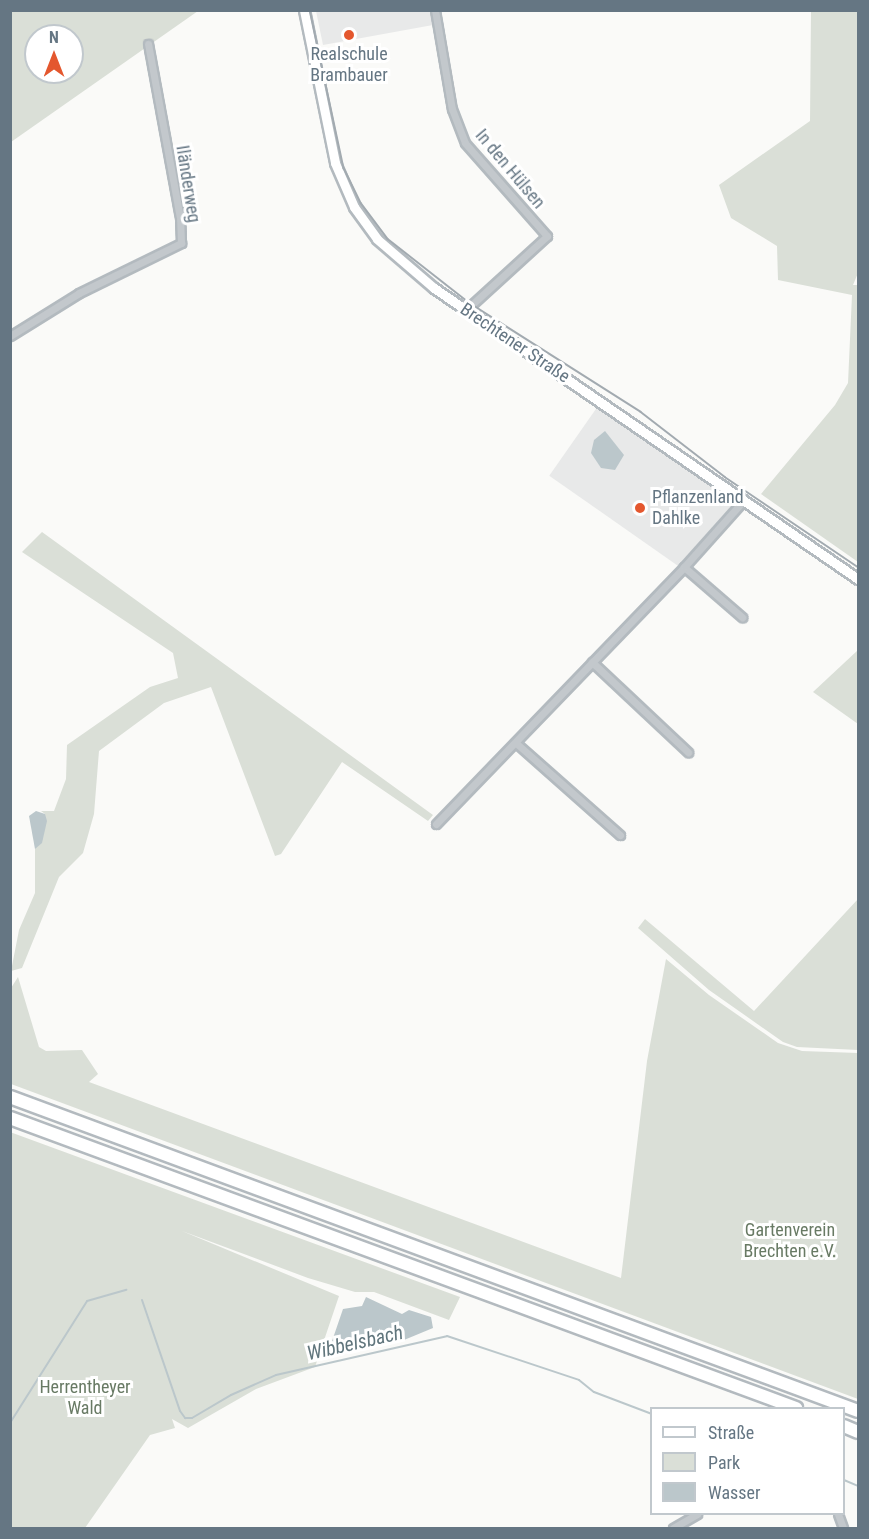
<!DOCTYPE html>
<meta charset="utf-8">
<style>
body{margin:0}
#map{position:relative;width:869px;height:1539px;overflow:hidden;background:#fafaf8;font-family:"Roboto Condensed",sans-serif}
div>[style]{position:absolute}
.built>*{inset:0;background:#e8e9e9;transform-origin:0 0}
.green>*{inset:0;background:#dadfd7}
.water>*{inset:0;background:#bbc7cb}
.stream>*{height:2px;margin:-1px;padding:0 1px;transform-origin:1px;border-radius:1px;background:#bbc7cb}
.roads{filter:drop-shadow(2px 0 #b3babf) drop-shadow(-2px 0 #b3babf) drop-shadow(0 2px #b3babf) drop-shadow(0 -2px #b3babf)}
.street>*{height:7px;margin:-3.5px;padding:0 3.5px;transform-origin:3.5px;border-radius:3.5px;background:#c3c8cc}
.secondary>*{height:9px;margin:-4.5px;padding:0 4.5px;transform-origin:4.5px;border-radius:4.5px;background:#fff}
.highway>*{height:12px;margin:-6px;padding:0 6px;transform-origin:6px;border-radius:6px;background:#fff}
.tram>*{height:1.5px;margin:-0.75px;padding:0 0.75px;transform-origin:0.75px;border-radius:0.75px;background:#a2aab0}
.dots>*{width:16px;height:16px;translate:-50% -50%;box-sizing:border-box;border:3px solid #fff;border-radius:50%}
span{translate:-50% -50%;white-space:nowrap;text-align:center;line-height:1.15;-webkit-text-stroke:6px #fff;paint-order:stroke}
.poi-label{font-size:18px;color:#657683}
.left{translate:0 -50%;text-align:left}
.street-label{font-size:18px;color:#657683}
.park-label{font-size:18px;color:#687a64}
.water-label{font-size:20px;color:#60757c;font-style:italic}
.frame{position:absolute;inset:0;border:12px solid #657683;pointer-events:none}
.legend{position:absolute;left:650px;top:1407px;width:195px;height:108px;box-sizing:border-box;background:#fff;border:2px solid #c1c8cd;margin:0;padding:8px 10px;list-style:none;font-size:18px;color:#657683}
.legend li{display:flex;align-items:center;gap:12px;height:30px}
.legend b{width:30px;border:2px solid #c1c8cd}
.north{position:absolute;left:24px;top:24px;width:60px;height:60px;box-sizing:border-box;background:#fff;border:2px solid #c1c8cd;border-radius:50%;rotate:0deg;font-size:16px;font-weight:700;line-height:24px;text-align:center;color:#657683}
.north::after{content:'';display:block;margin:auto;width:21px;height:27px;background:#e4572e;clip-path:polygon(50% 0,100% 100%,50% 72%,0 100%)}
</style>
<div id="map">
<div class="built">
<i style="clip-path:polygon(316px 11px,430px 11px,433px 25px,323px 45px)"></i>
<i style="left:598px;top:406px;width:167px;height:85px;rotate:35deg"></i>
</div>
<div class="green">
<i style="clip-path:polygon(evenodd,11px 11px,198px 11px,11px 142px,11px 11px,36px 36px,72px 36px,72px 72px,36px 72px,36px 36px)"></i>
<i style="clip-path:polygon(811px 11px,858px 11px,858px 273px,853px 285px,858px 285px,858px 562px,761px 494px,835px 405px,848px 383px,852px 295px,778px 280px,777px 246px,731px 218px,719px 185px,810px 121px)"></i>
<i style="clip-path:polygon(42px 532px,433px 815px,428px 821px,342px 762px,281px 854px,275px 856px,211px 687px,164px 703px,99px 751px,94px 814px,83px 853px,59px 877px,22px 968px,11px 971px,19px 930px,35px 893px,35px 849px,45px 814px,41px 811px,54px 811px,66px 779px,67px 745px,150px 687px,178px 678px,173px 653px,22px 552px)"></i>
<i style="clip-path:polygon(858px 650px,858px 724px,813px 692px)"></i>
<i style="clip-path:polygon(858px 899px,858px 1050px,797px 1047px,783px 1042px,709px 990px,638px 928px,645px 919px,754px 1011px)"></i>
<i style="clip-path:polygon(666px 959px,709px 995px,778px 1043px,802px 1051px,858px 1053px,858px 1399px,11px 1084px,11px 988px,18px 977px,39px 1047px,46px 1051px,82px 1050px,98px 1074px,89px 1082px,621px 1278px,647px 1061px)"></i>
<i style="clip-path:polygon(10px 1132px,460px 1297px,449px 1320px,374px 1292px,355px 1292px,308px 1278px,182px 1231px,339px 1296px,315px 1367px,256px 1389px,188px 1428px,172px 1419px,175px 1428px,150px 1435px,85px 1528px,11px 1528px)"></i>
</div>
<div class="water">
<i style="clip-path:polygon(605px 431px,624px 455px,615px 470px,601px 468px,591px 453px,594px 440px)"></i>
<i style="clip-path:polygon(36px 811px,45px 814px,47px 821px,42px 843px,35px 849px,29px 816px)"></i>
<i style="clip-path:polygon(366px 1297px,402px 1314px,409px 1310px,431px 1317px,433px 1328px,404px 1340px,334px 1353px,331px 1344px,343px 1309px,362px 1306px)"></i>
</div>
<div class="stream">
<i style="left:142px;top:1300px;width:117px;rotate:71.1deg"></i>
<i style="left:180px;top:1411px;width:9px;rotate:54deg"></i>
<i style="left:185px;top:1418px;width:7px"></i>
<i style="left:192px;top:1418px;width:45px;rotate:-30.5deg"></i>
<i style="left:231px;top:1395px;width:49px;rotate:-24deg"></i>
<i style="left:276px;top:1375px;width:175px;rotate:-12.8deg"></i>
<i style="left:447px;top:1336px;width:139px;rotate:18.4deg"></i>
<i style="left:579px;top:1380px;width:19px;rotate:39deg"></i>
<i style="left:594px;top:1392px;width:62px;rotate:20.8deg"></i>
<i style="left:10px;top:1423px;width:144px;rotate:-57.7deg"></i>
<i style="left:87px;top:1301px;width:41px;rotate:-15.8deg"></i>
<i style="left:844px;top:1480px;width:15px;rotate:23deg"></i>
</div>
<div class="roads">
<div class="street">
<i style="left:435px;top:10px;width:100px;rotate:80.3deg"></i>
<i style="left:452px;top:109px;width:36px;rotate:69deg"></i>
<i style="left:465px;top:143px;width:124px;rotate:48.6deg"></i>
<i style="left:547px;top:236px;width:110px;rotate:137.6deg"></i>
<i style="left:10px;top:336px;width:81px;rotate:-31.9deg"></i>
<i style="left:79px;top:293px;width:114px;rotate:-26.1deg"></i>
<i style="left:181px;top:243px;width:25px;rotate:-92deg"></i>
<i style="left:180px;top:218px;width:177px;rotate:-100.4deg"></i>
<i style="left:684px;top:567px;width:77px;rotate:40.8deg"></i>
<i style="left:592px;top:662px;width:132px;rotate:43.2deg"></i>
<i style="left:516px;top:743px;width:139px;rotate:41.5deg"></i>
<i style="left:436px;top:824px;width:357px;rotate:-46deg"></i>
<i style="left:684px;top:567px;width:90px;rotate:-48.2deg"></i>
<i style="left:838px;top:1514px;width:15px;rotate:70deg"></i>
<i style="left:673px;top:1528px;width:28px;rotate:-30deg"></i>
</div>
<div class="secondary">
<i style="left:304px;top:10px;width:156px;rotate:78.5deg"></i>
<i style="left:335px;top:163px;width:48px;rotate:66.6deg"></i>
<i style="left:354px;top:207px;width:39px;rotate:54deg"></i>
<i style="left:377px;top:239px;width:75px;rotate:40.7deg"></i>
<i style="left:434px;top:288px;width:514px;rotate:34.46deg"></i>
</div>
<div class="highway">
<i style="left:10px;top:1097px;width:904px;rotate:20.32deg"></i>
<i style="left:10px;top:1118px;width:838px;rotate:20.25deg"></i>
<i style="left:844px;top:1426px;width:15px;rotate:23deg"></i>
</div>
</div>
<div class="tram">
<i style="left:310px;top:10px;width:162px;rotate:77.9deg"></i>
<i style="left:344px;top:168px;width:39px;rotate:64deg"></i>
<i style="left:361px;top:203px;width:45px;rotate:53.1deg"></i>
<i style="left:388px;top:239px;width:105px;rotate:38.1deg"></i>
<i style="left:471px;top:304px;width:201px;rotate:32.4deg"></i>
<i style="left:641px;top:412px;width:106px;rotate:37.7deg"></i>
<i style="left:725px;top:477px;width:161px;rotate:34.1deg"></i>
</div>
<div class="dots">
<i style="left:349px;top:35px;background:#e4572e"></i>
<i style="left:640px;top:508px;background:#e4572e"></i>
</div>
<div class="poi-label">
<span style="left:349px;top:65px">Realschule<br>Brambauer</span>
<span class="left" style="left:652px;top:508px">Pflanzenland<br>Dahlke</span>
</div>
<div class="street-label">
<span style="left:510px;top:169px;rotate:50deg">In den Hülsen</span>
<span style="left:188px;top:184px;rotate:81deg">Iländerweg</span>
<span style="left:515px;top:343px;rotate:34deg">Brechtener Straße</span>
</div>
<div class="park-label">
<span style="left:790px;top:1241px">Gartenverein<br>Brechten e.V.</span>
<span style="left:85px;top:1398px">Herrentheyer<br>Wald</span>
</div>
<div class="water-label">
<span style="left:355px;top:1343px;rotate:-13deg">Wibbelsbach</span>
</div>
<div class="frame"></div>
<ul class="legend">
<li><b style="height:8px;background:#fff"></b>Straße</li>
<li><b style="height:16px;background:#dadfd7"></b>Park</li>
<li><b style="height:16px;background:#bbc7cb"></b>Wasser</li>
</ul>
<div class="north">N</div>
</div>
